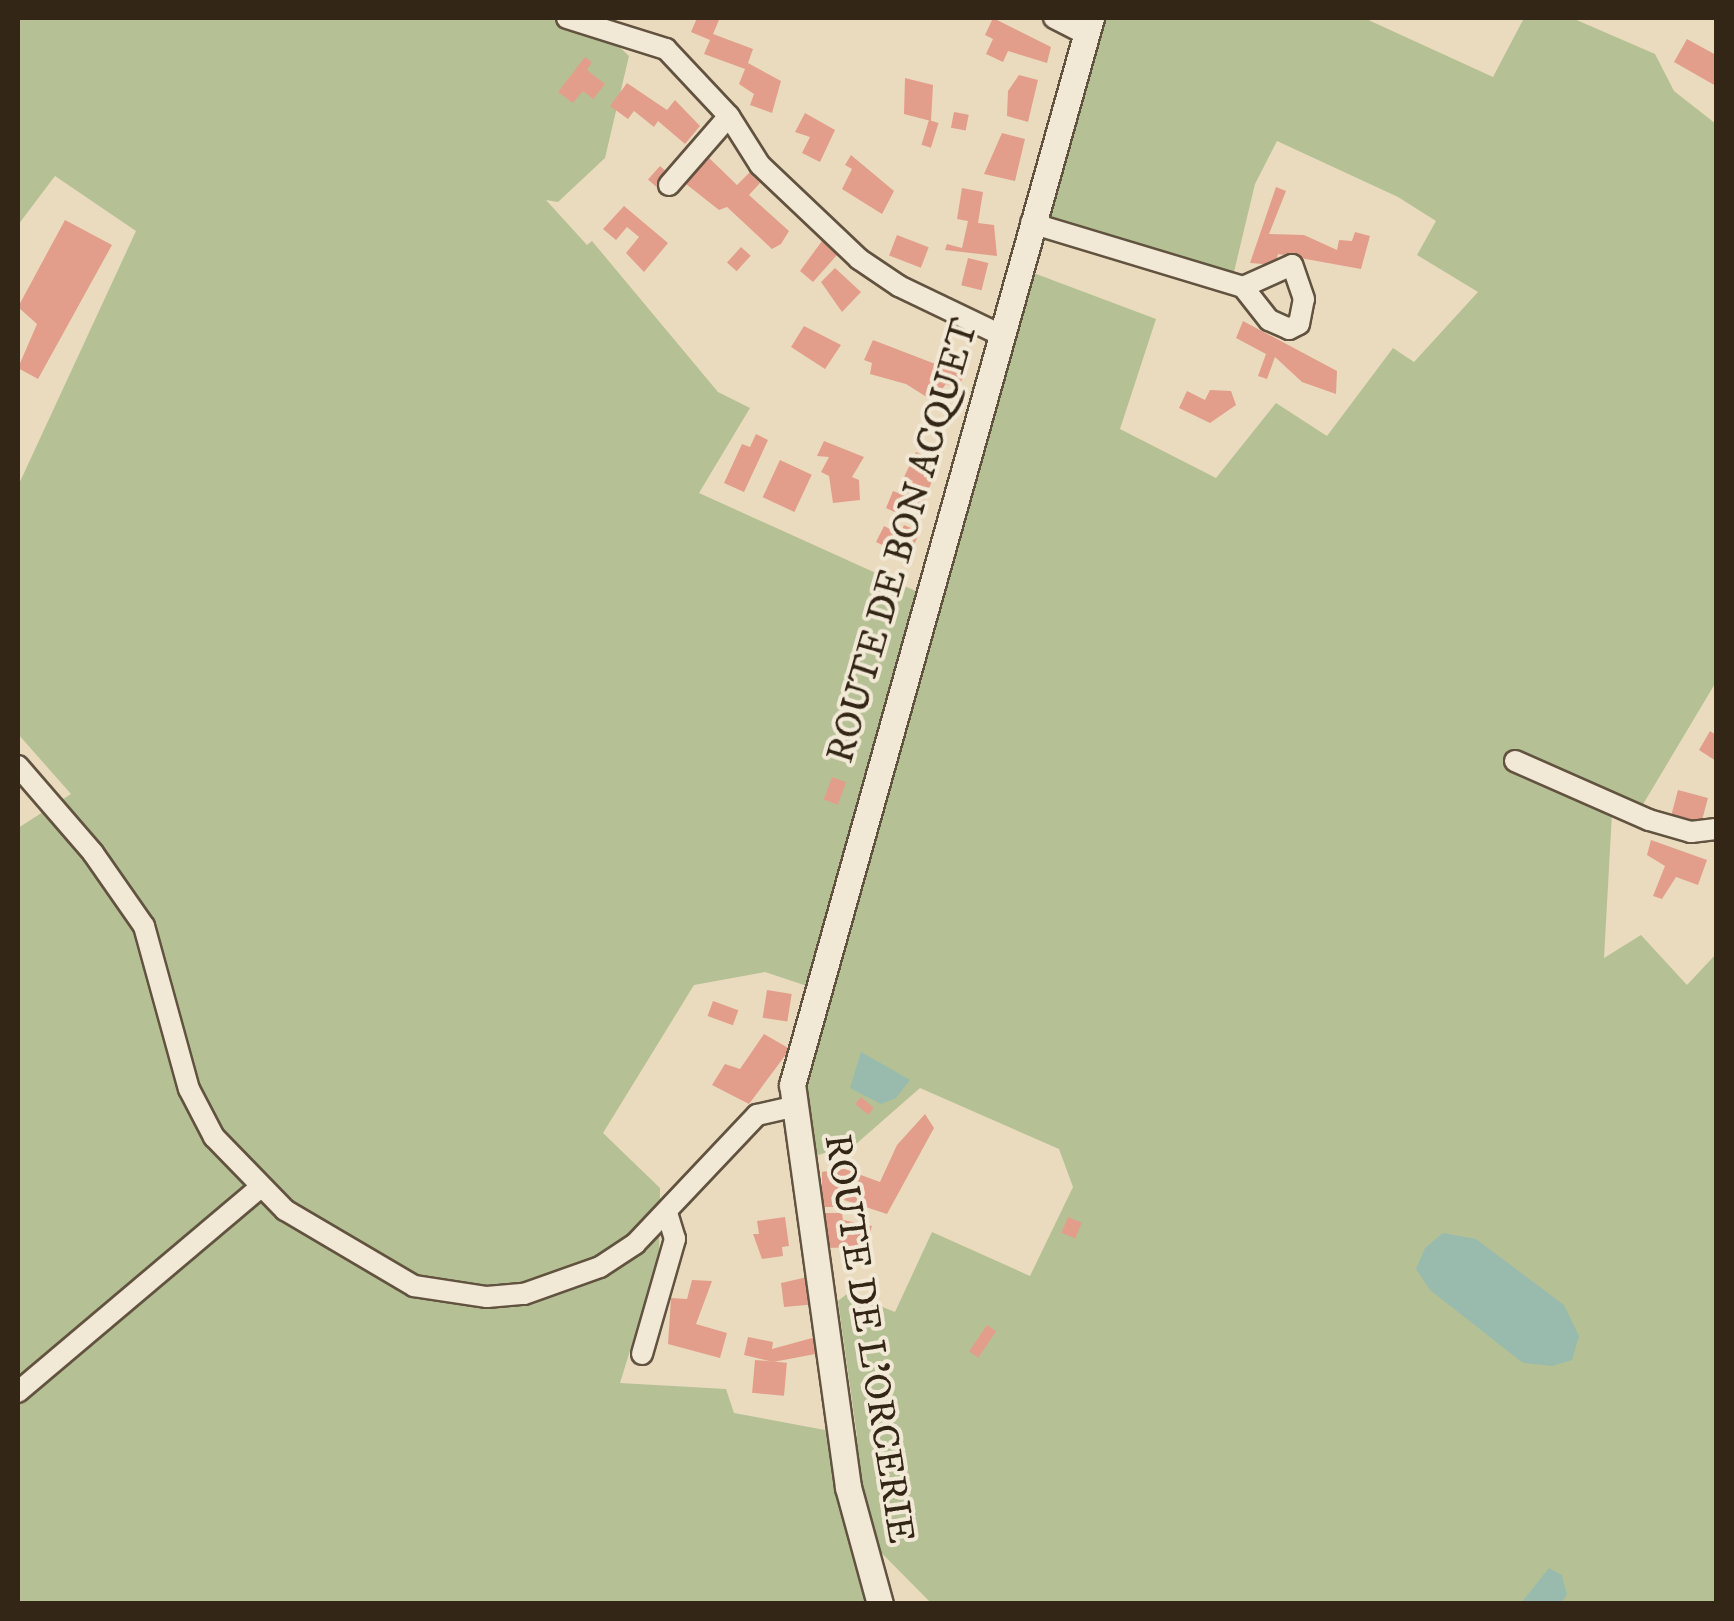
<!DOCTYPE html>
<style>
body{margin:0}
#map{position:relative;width:1734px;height:1621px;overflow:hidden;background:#eadbbf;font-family:"IM FELL DW Pica",serif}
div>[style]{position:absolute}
.green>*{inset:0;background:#b5c194}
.water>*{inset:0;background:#98bbae}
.building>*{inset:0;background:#e29e8a;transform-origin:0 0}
.roads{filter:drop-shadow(2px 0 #625340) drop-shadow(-2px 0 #625340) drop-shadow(0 2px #625340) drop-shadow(0 -2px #625340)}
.minor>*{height:20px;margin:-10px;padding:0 10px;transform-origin:10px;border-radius:10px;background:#f1e8d5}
.tertiary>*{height:25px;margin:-12.5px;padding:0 12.5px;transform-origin:12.5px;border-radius:12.5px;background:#f1e8d5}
span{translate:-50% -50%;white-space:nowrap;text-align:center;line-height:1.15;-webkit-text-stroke:8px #f1e8d5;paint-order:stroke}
.street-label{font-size:38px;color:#342616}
.frame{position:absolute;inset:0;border:20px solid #342616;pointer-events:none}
</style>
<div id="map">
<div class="green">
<i style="clip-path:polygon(evenodd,18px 18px,558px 18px,566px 31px,611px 39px,629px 56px,605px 158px,558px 202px,546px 200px,587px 245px,592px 241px,718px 392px,750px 408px,699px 493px,940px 602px,1031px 272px,1156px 319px,1120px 429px,1216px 478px,1276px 403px,1327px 436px,1393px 348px,1414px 362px,1478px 292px,1417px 255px,1436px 221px,1398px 197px,1277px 141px,1255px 184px,1234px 272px,1047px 215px,1081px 18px,1364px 18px,1493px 77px,1524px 18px,1572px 18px,1655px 54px,1674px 91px,1716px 124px,1716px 682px,1642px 806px,1612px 813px,1604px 958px,1641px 935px,1687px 985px,1716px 954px,1716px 1603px,931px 1603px,841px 1512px,878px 1603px,18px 1603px,18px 828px,71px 794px,18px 734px,18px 486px,136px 231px,55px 176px,18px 225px,18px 18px,765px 972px,828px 993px,805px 1083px,811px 1157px,856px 1144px,920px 1088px,1059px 1149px,1073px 1187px,1030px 1276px,932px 1232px,895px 1312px,848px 1293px,838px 1301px,857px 1436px,734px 1413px,726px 1389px,620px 1383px,659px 1257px,660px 1188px,603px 1133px,694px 985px,765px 972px)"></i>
</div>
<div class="water">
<i style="clip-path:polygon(861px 1052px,910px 1080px,896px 1098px,881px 1104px,850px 1088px)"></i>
<i style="clip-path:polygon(1443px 1233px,1476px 1239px,1564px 1305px,1579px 1336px,1572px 1360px,1552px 1366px,1523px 1363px,1430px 1290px,1416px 1269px,1425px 1248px)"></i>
<i style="clip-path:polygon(1549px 1568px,1562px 1575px,1567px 1595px,1561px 1603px,1521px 1603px)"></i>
</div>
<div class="building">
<i style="clip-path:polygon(697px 18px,719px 20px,713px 34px,753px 49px,748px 63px,781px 81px,772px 113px,750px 105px,754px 94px,739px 84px,745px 69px,704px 54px,710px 40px,691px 32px)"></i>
<i style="clip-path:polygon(993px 18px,1051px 47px,1047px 63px,1008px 51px,1003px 62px,986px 54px,993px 39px,985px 35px)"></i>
<i style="clip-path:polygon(1687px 39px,1716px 55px,1716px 86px,1674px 62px)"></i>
<i style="clip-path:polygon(585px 57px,592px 62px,587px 70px,605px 84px,593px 99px,583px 91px,573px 103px,558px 92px)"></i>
<i style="clip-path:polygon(1019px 75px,1038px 80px,1028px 122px,1007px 116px,1008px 91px)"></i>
<i style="clip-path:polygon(905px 78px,933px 85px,931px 121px,904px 114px)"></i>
<i style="clip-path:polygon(627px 83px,667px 110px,675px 100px,700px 126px,685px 144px,658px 121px,654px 127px,634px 111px,628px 119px,610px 106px)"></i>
<i style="left:954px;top:112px;width:15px;height:16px;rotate:11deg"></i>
<i style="clip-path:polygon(805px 113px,835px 130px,820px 162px,802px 153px,810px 137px,795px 132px)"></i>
<i style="left:929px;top:120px;width:10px;height:26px;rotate:17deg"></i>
<i style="clip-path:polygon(1002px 133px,1025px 139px,1015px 181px,984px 174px)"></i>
<i style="clip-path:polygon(705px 154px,737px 185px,750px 172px,760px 183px,749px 195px,789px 231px,781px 244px,772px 249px,727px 207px,719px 210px,681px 180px)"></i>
<i style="clip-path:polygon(851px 155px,894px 191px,882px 214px,842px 189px,852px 169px,845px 165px)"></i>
<i style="left:660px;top:166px;width:13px;height:18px;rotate:42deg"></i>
<i style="clip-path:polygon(1276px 187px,1286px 191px,1269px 234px,1304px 235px,1337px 250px,1339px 240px,1352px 241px,1355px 232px,1370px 236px,1361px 269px,1278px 254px,1275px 265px,1250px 263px)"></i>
<i style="clip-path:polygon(962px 188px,983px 192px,978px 223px,994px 225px,997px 256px,945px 250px,947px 244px,962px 248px,968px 221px,957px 219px)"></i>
<i style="clip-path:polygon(624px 206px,668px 243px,644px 272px,626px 253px,639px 237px,627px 227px,616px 240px,603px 229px)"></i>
<i style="clip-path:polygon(65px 220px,112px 245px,38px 379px,18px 368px,37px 324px,18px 307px)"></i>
<i style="left:897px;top:235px;width:34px;height:22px;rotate:21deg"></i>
<i style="clip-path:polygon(822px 241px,837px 255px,813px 282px,800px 271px)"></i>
<i style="left:741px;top:247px;width:13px;height:21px;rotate:42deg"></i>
<i style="left:968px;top:258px;width:21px;height:28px;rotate:14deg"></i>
<i style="clip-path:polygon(835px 268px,861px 292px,842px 312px,821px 282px)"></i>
<i style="clip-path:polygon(1243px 321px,1337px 371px,1336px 394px,1302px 382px,1275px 357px,1267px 379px,1258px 376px,1266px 354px,1236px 338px)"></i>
<i style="clip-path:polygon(804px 326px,841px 345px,825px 369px,791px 347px)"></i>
<i style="clip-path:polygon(873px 340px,964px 375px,958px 389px,946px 384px,933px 401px,906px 384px,870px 374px,872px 363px,864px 360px)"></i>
<i style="clip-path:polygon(1210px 390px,1231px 391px,1236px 405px,1210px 423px,1179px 408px,1187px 391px,1205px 400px)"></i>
<i style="clip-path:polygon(756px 434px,768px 440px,744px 492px,724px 483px,742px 444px,750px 447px)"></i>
<i style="clip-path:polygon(824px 441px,864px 457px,852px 477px,859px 480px,860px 500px,833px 503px,829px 476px,821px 472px,829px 457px,817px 456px)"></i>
<i style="clip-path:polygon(916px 452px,939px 463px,916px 522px,886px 508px,893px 491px,906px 496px,913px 481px,904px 477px)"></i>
<i style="left:780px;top:460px;width:35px;height:41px;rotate:25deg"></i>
<i style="clip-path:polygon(904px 525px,920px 532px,908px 557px,876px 542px,884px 526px,900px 534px)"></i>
<i style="clip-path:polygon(1710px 731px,1716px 735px,1716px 761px,1699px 750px)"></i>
<i style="left:832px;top:777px;width:15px;height:24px;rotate:20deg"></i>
<i style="left:1678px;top:790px;width:31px;height:25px;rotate:15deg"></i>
<i style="clip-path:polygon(1651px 840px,1707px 860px,1698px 885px,1676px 877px,1662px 899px,1653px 896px,1665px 866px,1647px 855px)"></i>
<i style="left:767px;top:990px;width:25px;height:28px;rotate:9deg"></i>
<i style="left:713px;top:1001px;width:27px;height:16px;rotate:20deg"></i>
<i style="clip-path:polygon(764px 1034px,790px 1049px,749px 1104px,712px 1085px,725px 1064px,740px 1069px)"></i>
<i style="left:861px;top:1097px;width:17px;height:9px;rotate:40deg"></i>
<i style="clip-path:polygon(925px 1114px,934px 1128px,887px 1214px,841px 1199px,841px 1207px,822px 1207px,822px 1172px,842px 1168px,880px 1182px,897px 1145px)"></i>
<i style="clip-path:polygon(822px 1213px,842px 1213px,843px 1220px,872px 1226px,865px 1247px,825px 1248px)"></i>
<i style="clip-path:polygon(785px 1217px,789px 1246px,782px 1247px,783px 1256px,762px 1259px,753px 1234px,759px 1234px,757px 1221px)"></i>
<i style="left:1068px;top:1217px;width:15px;height:17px;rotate:23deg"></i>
<i style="clip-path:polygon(812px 1276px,817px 1304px,784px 1307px,781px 1283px)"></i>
<i style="clip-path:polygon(692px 1280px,712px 1281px,696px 1324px,727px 1333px,720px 1358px,668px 1344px,671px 1298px,687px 1299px)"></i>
<i style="left:987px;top:1325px;width:11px;height:32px;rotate:34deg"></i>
<i style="clip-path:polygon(823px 1335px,826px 1352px,773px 1362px,744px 1355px,748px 1337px,773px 1342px,772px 1349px)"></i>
<i style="left:755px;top:1360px;width:32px;height:33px;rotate:5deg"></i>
</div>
<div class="roads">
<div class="minor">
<i style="left:567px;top:18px;width:104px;rotate:17.4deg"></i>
<i style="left:666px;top:49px;width:92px;rotate:46.8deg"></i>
<i style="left:729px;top:116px;width:58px;rotate:57.7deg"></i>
<i style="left:760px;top:165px;width:137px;rotate:43.5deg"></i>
<i style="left:859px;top:259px;width:48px;rotate:34deg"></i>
<i style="left:899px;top:286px;width:113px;rotate:25.7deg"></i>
<i style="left:1054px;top:18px;width:36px;rotate:27deg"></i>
<i style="left:669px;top:185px;width:91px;rotate:-49deg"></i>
<i style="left:1031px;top:223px;width:221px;rotate:16.8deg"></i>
<i style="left:1243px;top:287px;width:42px;rotate:51.8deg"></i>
<i style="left:1269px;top:320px;width:22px;rotate:24deg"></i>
<i style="left:1289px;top:329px;width:11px;rotate:-27deg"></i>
<i style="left:1299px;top:324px;width:25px;rotate:-79deg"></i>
<i style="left:1304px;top:299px;width:36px;rotate:-109deg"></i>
<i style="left:1292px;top:265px;width:54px;rotate:155.8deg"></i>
<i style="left:1515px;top:761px;width:146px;rotate:23.8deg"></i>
<i style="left:1649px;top:820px;width:44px;rotate:15.9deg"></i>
<i style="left:1691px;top:832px;width:25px;rotate:-7deg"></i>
<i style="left:18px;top:766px;width:115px;rotate:49.2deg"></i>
<i style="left:93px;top:853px;width:89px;rotate:55.1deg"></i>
<i style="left:144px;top:926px;width:169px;rotate:74.6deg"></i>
<i style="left:189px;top:1089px;width:54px;rotate:62.5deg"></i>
<i style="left:214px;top:1137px;width:102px;rotate:45.8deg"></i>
<i style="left:285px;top:1210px;width:150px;rotate:30.5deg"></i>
<i style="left:414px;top:1286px;width:74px;rotate:8.6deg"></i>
<i style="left:487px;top:1297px;width:37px;rotate:-5deg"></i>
<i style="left:524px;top:1294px;width:81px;rotate:-19.6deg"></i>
<i style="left:600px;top:1267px;width:42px;rotate:-33.3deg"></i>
<i style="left:635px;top:1244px;width:178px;rotate:-46.6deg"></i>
<i style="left:757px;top:1115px;width:36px;rotate:-13deg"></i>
<i style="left:642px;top:1354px;width:120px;rotate:-74deg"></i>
<i style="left:675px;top:1239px;width:28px;rotate:-107deg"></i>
<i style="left:18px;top:1392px;width:316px;rotate:-40.2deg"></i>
</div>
<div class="tertiary">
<i style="left:880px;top:1604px;width:121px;rotate:-105.3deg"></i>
<i style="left:848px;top:1487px;width:406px;rotate:-97.9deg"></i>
<i style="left:792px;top:1085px;width:1108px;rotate:-74.35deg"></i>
</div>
</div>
<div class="street-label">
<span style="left:904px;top:541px;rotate:-74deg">ROUTE DE BON ACQUET</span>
<span style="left:868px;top:1339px;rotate:81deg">ROUTE DE L'ORCERIE</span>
</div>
<div class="frame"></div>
</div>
